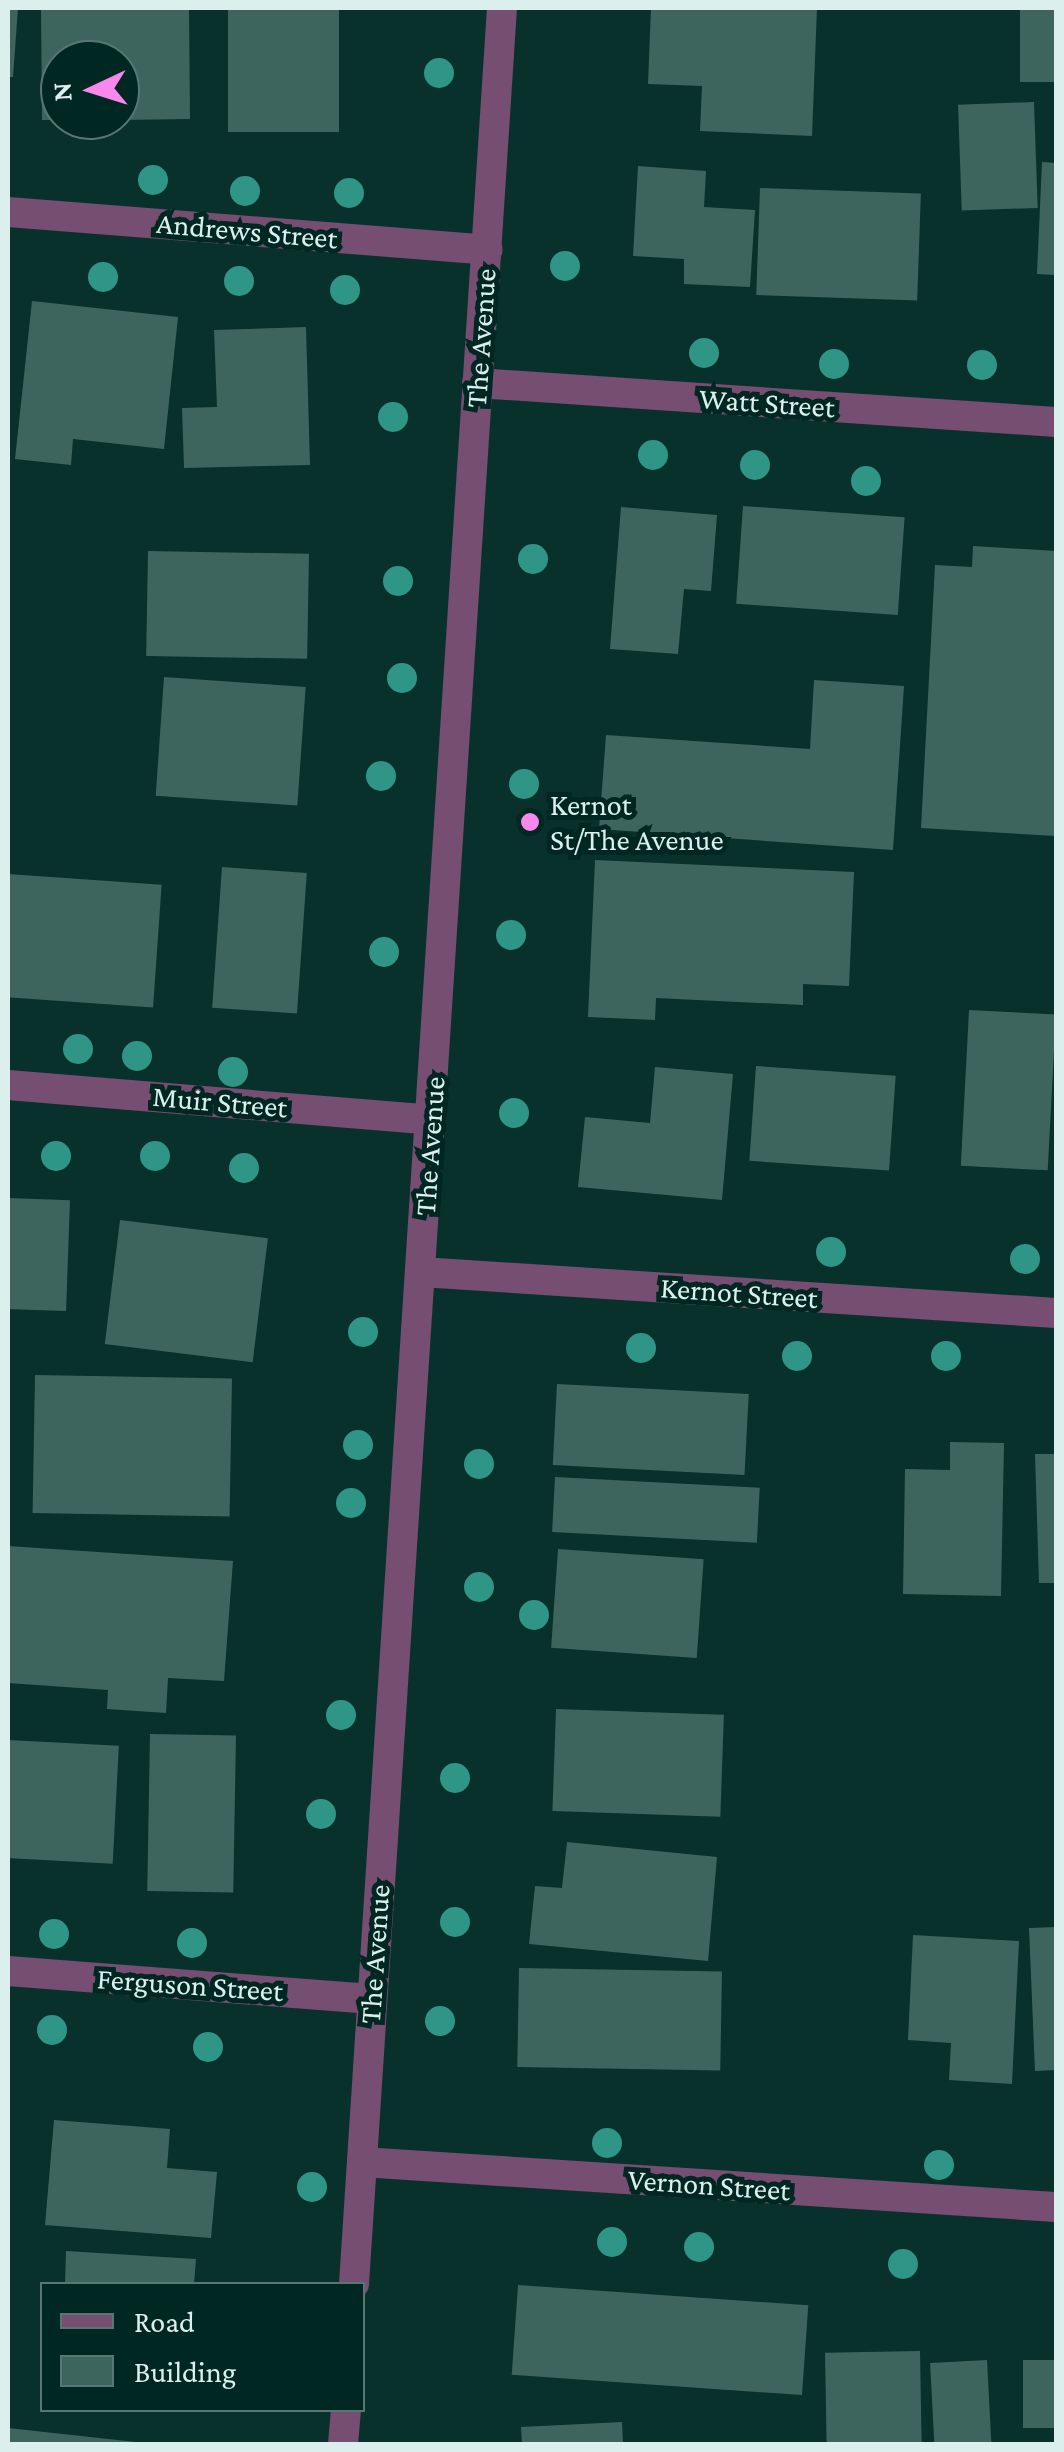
<!DOCTYPE html>
<style>
body{margin:0}
#map{position:relative;width:1064px;height:2452px;overflow:hidden;background:#08312b;font-family:"Crimson Pro",serif}
div>[style]{position:absolute}
.building>*{inset:0;background:#3e655d;transform-origin:0 0}
.street>*{height:30px;margin:-15px;padding:0 15px;transform-origin:15px;border-radius:15px;background:#764e71}
.trees>*{width:30px;height:30px;margin:-15px;border-radius:50%;background:#2f9687}
.dots>*{width:28px;height:28px;translate:-50% -50%;box-sizing:border-box;border:5px solid #002722;border-radius:50%}
span{translate:-50% -50%;white-space:nowrap;text-align:center;line-height:1.15;-webkit-text-stroke:10px #002722;paint-order:stroke}
.street-label{font-size:30px;color:#dbf0ec}
.poi-label{font-size:30px;color:#dbf0ec}
.left{translate:0 -50%;text-align:left}
.frame{position:absolute;inset:0;border:10px solid #dbf0ec;pointer-events:none}
.legend{position:absolute;left:40px;top:2282px;width:325px;height:130px;box-sizing:border-box;background:#002722;border:2px solid #587773;margin:0;padding:12px 18px;list-style:none;font-size:30px;color:#dbf0ec}
.legend li{display:flex;align-items:center;gap:20px;height:50px}
.legend b{width:50px;border:2px solid #587773}
.north{position:absolute;left:40px;top:40px;width:100px;height:100px;box-sizing:border-box;background:#002722;border:2px solid #587773;border-radius:50%;rotate:266deg;font-size:28px;font-weight:700;line-height:40px;text-align:center;color:#dbf0ec}
.north::after{content:'';display:block;margin:auto;width:35px;height:45px;background:#f888eb;clip-path:polygon(50% 0,100% 100%,50% 72%,0 100%)}
</style>
<div id="map">
<div class="building">
<i style="clip-path:polygon(8px 8px,18px 8px,13px 77px,8px 77px)"></i>
<i style="clip-path:polygon(41px 8px,189px 8px,190px 119px,120px 120px,120px 60px,60px 60px,60px 120px,42px 120px)"></i>
<i style="left:228px;top:8px;width:111px;height:124px"></i>
<i style="clip-path:polygon(651px 8px,817px 8px,812px 136px,700px 131px,702px 86px,648px 84px)"></i>
<i style="left:1020px;top:8px;width:36px;height:74px"></i>
<i style="left:1034px;top:102px;width:106px;height:76px;rotate:88deg"></i>
<i style="clip-path:polygon(1042px 162px,1056px 163px,1056px 275px,1037px 274px)"></i>
<i style="clip-path:polygon(638px 166px,706px 171px,704px 207px,755px 210px,750px 287px,684px 284px,684px 259px,633px 256px)"></i>
<i style="left:760px;top:188px;width:161px;height:107px;rotate:2deg"></i>
<i style="clip-path:polygon(32px 301px,178px 317px,164px 449px,73px 439px,71px 465px,15px 459px)"></i>
<i style="clip-path:polygon(306px 327px,310px 465px,184px 468px,182px 408px,217px 407px,214px 330px)"></i>
<i style="left:743px;top:506px;width:162px;height:98px;rotate:4deg"></i>
<i style="clip-path:polygon(621px 507px,717px 515px,711px 591px,684px 589px,678px 654px,610px 649px)"></i>
<i style="clip-path:polygon(973px 546px,1056px 551px,1056px 836px,921px 828px,935px 565px,972px 567px)"></i>
<i style="left:148px;top:551px;width:161px;height:105px;rotate:1deg"></i>
<i style="left:164px;top:677px;width:142px;height:119px;rotate:4deg"></i>
<i style="clip-path:polygon(814px 680px,904px 686px,893px 850px,599px 829px,606px 735px,810px 749px)"></i>
<i style="clip-path:polygon(595px 860px,854px 872px,849px 986px,803px 984px,803px 1005px,656px 998px,655px 1020px,588px 1017px)"></i>
<i style="left:222px;top:867px;width:85px;height:141px;rotate:4deg"></i>
<i style="left:8px;top:874px;width:154px;height:123px;rotate:4deg"></i>
<i style="left:969px;top:1010px;width:87px;height:156px;rotate:3deg"></i>
<i style="left:756px;top:1066px;width:140px;height:95px;rotate:4deg"></i>
<i style="clip-path:polygon(655px 1067px,733px 1074px,722px 1200px,578px 1187px,585px 1117px,650px 1123px)"></i>
<i style="left:8px;top:1198px;width:62px;height:111px;rotate:2deg"></i>
<i style="left:120px;top:1220px;width:149px;height:125px;rotate:7deg"></i>
<i style="left:35px;top:1375px;width:197px;height:138px;rotate:1deg"></i>
<i style="left:557px;top:1384px;width:192px;height:81px;rotate:3deg"></i>
<i style="clip-path:polygon(950px 1442px,1004px 1443px,1001px 1596px,903px 1594px,905px 1469px,950px 1470px)"></i>
<i style="clip-path:polygon(1035px 1454px,1056px 1454px,1056px 1583px,1039px 1583px)"></i>
<i style="left:555px;top:1477px;width:205px;height:55px;rotate:3deg"></i>
<i style="clip-path:polygon(8px 1546px,233px 1561px,224px 1681px,168px 1678px,166px 1713px,107px 1709px,108px 1690px,8px 1683px)"></i>
<i style="left:558px;top:1549px;width:146px;height:99px;rotate:4deg"></i>
<i style="left:556px;top:1709px;width:168px;height:102px;rotate:2deg"></i>
<i style="left:150px;top:1734px;width:86px;height:157px;rotate:1deg"></i>
<i style="left:8px;top:1740px;width:111px;height:118px;rotate:3deg"></i>
<i style="clip-path:polygon(567px 1842px,717px 1857px,708px 1961px,529px 1944px,535px 1886px,562px 1888px)"></i>
<i style="clip-path:polygon(1056px 1927px,1056px 2070px,1035px 2071px,1029px 1928px)"></i>
<i style="clip-path:polygon(913px 1935px,1019px 1941px,1012px 2084px,949px 2080px,951px 2043px,908px 2040px)"></i>
<i style="left:519px;top:1968px;width:203px;height:99px;rotate:1deg"></i>
<i style="clip-path:polygon(54px 2120px,170px 2129px,167px 2168px,217px 2172px,211px 2238px,45px 2225px)"></i>
<i style="clip-path:polygon(66px 2251px,196px 2259px,194px 2284px,65px 2284px)"></i>
<i style="left:518px;top:2285px;width:291px;height:90px;rotate:4deg"></i>
<i style="left:920px;top:2351px;width:93px;height:95px;rotate:89deg"></i>
<i style="left:987px;top:2360px;width:84px;height:57px;rotate:87deg"></i>
<i style="left:1056px;top:2360px;width:68px;height:33px;rotate:90deg"></i>
<i style="clip-path:polygon(622px 2422px,623px 2444px,522px 2444px,521px 2427px)"></i>
<i style="clip-path:polygon(8px 2428px,136px 2442px,136px 2444px,8px 2444px)"></i>
</div>
<div class="street">
<i style="left:8px;top:212px;width:481px;rotate:4.5deg"></i>
<i style="left:477px;top:383px;width:580px;rotate:3.85deg"></i>
<i style="left:8px;top:1085px;width:425px;rotate:4.7deg"></i>
<i style="left:421px;top:1272px;width:636px;rotate:3.69deg"></i>
<i style="left:8px;top:1971px;width:365px;rotate:4.4deg"></i>
<i style="left:362px;top:2162px;width:695px;rotate:3.71deg"></i>
<i style="left:354px;top:2284px;width:2281px;rotate:-86.28deg"></i>
<i style="left:343px;top:2444px;width:34px;rotate:-85deg"></i>
</div>
<div class="trees">
<i style="left:439px;top:73px"></i>
<i style="left:153px;top:180px"></i>
<i style="left:245px;top:191px"></i>
<i style="left:349px;top:193px"></i>
<i style="left:565px;top:266px"></i>
<i style="left:103px;top:277px"></i>
<i style="left:239px;top:281px"></i>
<i style="left:345px;top:290px"></i>
<i style="left:704px;top:353px"></i>
<i style="left:834px;top:364px"></i>
<i style="left:982px;top:365px"></i>
<i style="left:393px;top:417px"></i>
<i style="left:653px;top:455px"></i>
<i style="left:755px;top:465px"></i>
<i style="left:866px;top:481px"></i>
<i style="left:533px;top:559px"></i>
<i style="left:398px;top:581px"></i>
<i style="left:402px;top:678px"></i>
<i style="left:381px;top:776px"></i>
<i style="left:524px;top:784px"></i>
<i style="left:511px;top:935px"></i>
<i style="left:384px;top:952px"></i>
<i style="left:78px;top:1049px"></i>
<i style="left:137px;top:1056px"></i>
<i style="left:233px;top:1072px"></i>
<i style="left:514px;top:1113px"></i>
<i style="left:56px;top:1156px"></i>
<i style="left:155px;top:1156px"></i>
<i style="left:244px;top:1168px"></i>
<i style="left:831px;top:1252px"></i>
<i style="left:1025px;top:1259px"></i>
<i style="left:363px;top:1332px"></i>
<i style="left:641px;top:1348px"></i>
<i style="left:797px;top:1356px"></i>
<i style="left:946px;top:1356px"></i>
<i style="left:358px;top:1445px"></i>
<i style="left:479px;top:1464px"></i>
<i style="left:351px;top:1503px"></i>
<i style="left:479px;top:1587px"></i>
<i style="left:534px;top:1615px"></i>
<i style="left:341px;top:1715px"></i>
<i style="left:455px;top:1778px"></i>
<i style="left:321px;top:1814px"></i>
<i style="left:455px;top:1922px"></i>
<i style="left:54px;top:1934px"></i>
<i style="left:192px;top:1943px"></i>
<i style="left:440px;top:2021px"></i>
<i style="left:52px;top:2030px"></i>
<i style="left:208px;top:2047px"></i>
<i style="left:607px;top:2143px"></i>
<i style="left:939px;top:2165px"></i>
<i style="left:312px;top:2187px"></i>
<i style="left:612px;top:2242px"></i>
<i style="left:699px;top:2247px"></i>
<i style="left:903px;top:2264px"></i>
</div>
<div class="dots">
<i style="left:530px;top:822px;background:#f888eb"></i>
</div>
<div class="street-label">
<span style="left:247px;top:231px;rotate:5deg">Andrews Street</span>
<span style="left:481px;top:338px;rotate:-86deg">The Avenue</span>
<span style="left:767px;top:403px;rotate:4deg">Watt Street</span>
<span style="left:220px;top:1102px;rotate:5deg">Muir Street</span>
<span style="left:430px;top:1146px;rotate:-86deg">The Avenue</span>
<span style="left:739px;top:1293px;rotate:4deg">Kernot Street</span>
<span style="left:375px;top:1954px;rotate:-86deg">The Avenue</span>
<span style="left:190px;top:1985px;rotate:4deg">Ferguson Street</span>
<span style="left:709px;top:2185px;rotate:4deg">Vernon Street</span>
</div>
<div class="poi-label">
<span class="left" style="left:550px;top:822px">Kernot<br>St/The Avenue</span>
</div>
<div class="frame"></div>
<ul class="legend">
<li><b style="height:12px;background:#764e71"></b>Road</li>
<li><b style="height:28px;background:#3e655d"></b>Building</li>
</ul>
<div class="north">N</div>
</div>
